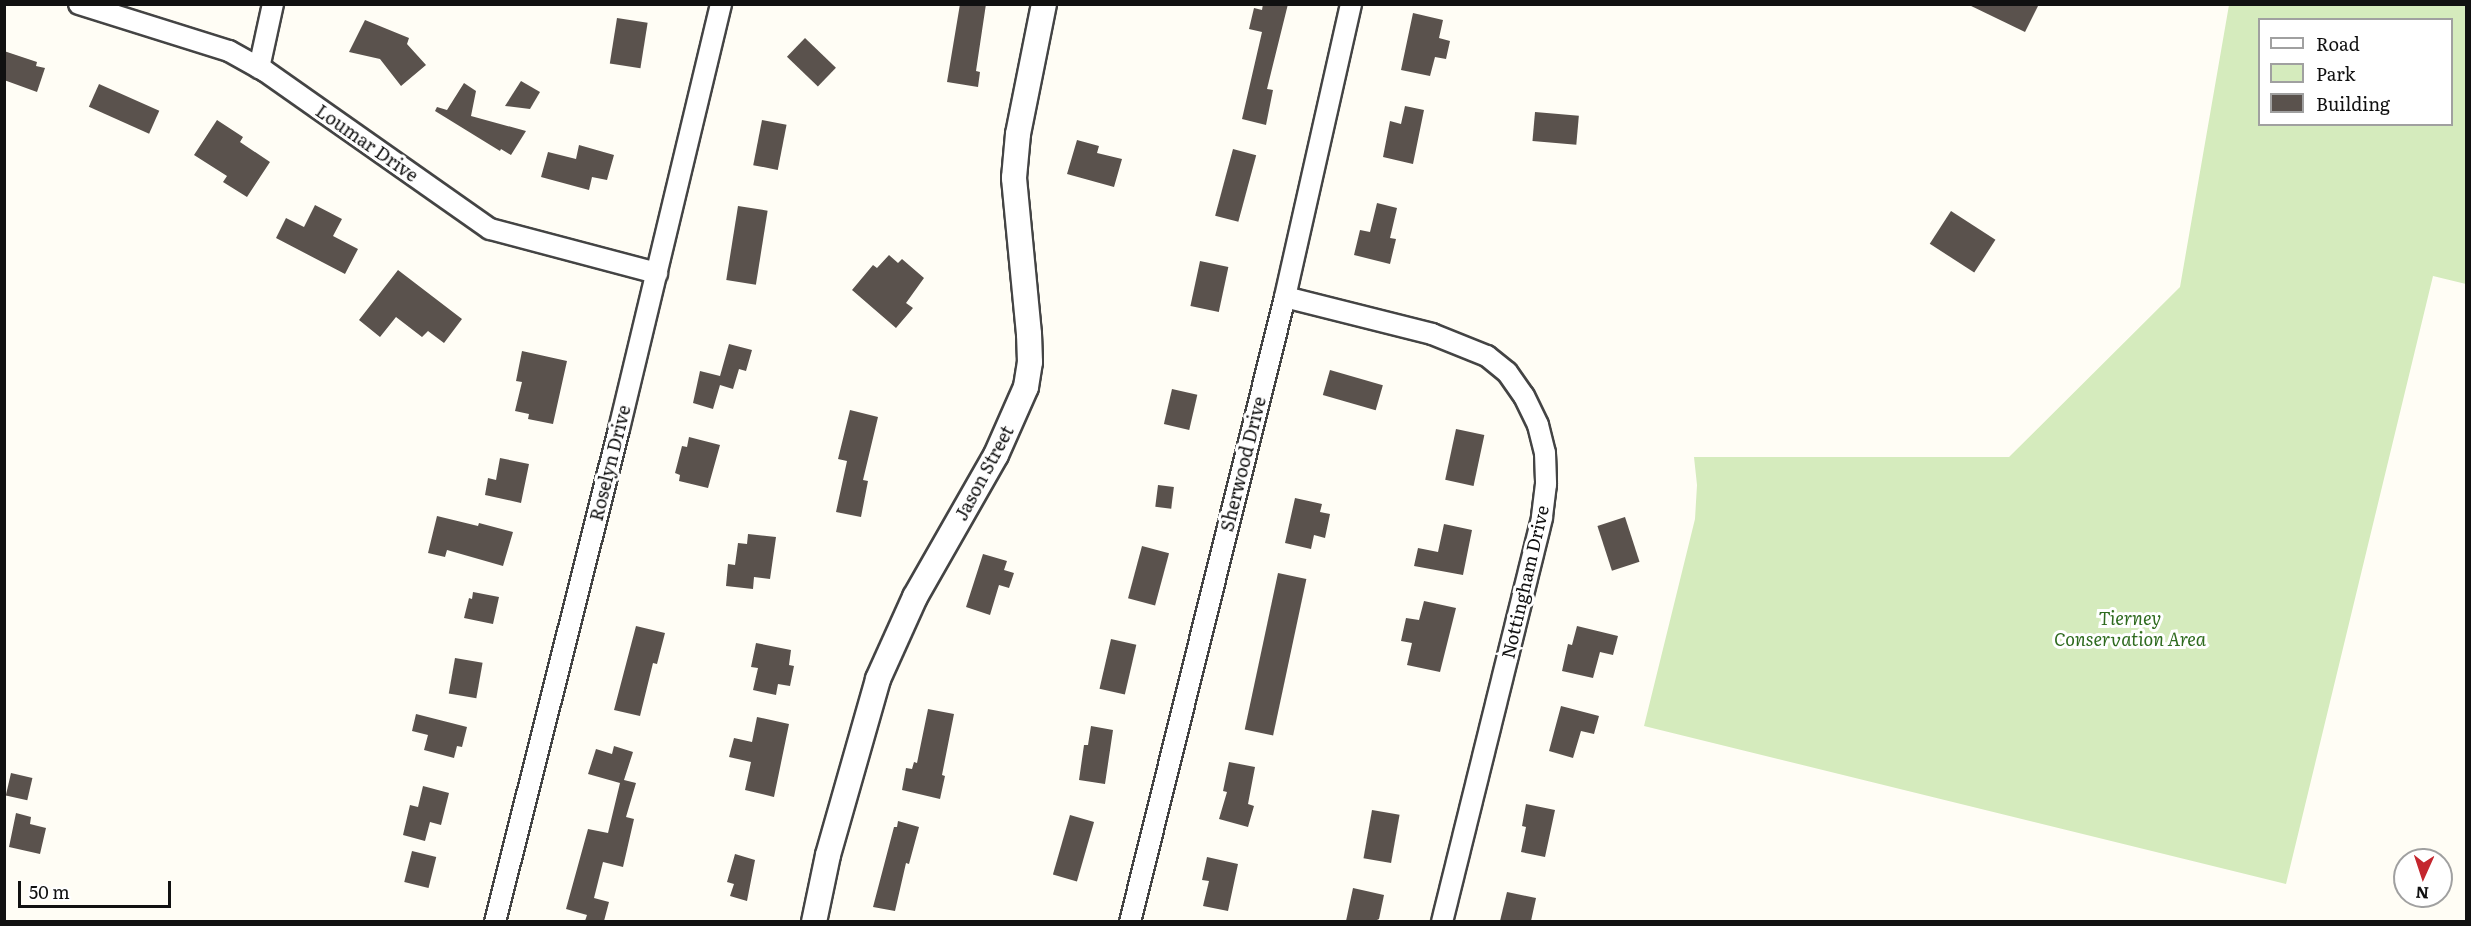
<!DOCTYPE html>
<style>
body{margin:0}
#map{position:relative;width:2471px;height:926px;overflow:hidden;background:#fffdf5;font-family:Literata,serif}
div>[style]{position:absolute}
.green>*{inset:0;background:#d5ebbd}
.building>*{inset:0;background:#5a524d;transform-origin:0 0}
.roads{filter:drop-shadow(2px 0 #444) drop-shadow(-2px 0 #444) drop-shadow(0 2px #444) drop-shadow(0 -2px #444)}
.minor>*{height:20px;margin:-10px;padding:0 10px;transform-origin:10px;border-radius:10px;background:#fff}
.tertiary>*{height:24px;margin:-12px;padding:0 12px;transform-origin:12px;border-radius:12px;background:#fff}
span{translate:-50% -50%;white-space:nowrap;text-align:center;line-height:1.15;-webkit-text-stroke:6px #fff;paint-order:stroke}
.street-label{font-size:18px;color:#111}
.park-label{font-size:18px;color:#2f6b1f;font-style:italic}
.frame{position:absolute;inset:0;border:6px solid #111;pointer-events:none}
.legend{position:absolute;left:2258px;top:18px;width:195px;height:108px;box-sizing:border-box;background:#fff;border:2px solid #a0a0a0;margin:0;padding:8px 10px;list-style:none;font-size:18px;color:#111}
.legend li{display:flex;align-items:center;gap:12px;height:30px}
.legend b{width:30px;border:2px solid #a0a0a0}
.north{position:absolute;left:2393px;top:848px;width:60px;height:60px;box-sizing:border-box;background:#fff;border:2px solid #a0a0a0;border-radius:50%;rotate:183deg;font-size:16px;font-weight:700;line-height:24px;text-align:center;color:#111}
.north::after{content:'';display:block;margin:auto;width:21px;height:27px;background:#c4262e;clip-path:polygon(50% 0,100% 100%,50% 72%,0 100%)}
.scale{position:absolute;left:18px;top:881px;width:153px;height:27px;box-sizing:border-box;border:3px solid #111;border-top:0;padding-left:8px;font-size:18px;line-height:21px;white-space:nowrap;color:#111;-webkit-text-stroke:4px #fff;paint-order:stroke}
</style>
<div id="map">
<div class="green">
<i style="clip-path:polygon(evenodd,2229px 5px,2466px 5px,2466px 284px,2433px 276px,2286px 884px,1644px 726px,1695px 519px,1697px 485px,1694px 457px,2009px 457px,2180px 287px,2229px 5px,2260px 20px,2452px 20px,2452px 124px,2260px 124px,2260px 20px)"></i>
</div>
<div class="building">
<i style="clip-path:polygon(960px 4px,986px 4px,976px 71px,980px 72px,978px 87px,947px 82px)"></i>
<i style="clip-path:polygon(1263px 4px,1288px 4px,1267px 89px,1273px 90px,1266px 125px,1242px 119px,1262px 32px,1249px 29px,1254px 8px,1262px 10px)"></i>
<i style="clip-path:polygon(1967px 4px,2039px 4px,2025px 32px)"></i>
<i style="clip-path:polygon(1413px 13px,1443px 20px,1439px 38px,1450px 41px,1446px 59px,1435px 57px,1430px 76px,1401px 70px)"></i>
<i style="left:617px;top:18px;width:31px;height:46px;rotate:9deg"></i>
<i style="clip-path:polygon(365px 20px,409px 38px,407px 44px,426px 65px,401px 86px,380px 59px,349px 52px)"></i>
<i style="left:805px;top:38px;width:43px;height:26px;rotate:44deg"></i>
<i style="clip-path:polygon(4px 51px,37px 62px,36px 66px,45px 68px,37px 92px,4px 80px)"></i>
<i style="clip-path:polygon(521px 81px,540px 92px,530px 109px,505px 106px)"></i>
<i style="clip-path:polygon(464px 83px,476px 91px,471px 116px,526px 131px,511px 155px,501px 149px,500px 151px,435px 111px,437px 107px,447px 110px)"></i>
<i style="left:99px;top:84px;width:66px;height:25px;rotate:24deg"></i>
<i style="clip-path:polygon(1405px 106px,1424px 110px,1413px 164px,1383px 157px,1390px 121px,1401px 124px)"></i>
<i style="left:1535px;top:112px;width:44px;height:29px;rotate:5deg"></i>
<i style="clip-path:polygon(217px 120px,243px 137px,240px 142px,270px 162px,247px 197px,223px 182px,227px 176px,194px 155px)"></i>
<i style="left:762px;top:120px;width:25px;height:46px;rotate:11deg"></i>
<i style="clip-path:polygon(1077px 140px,1099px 146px,1097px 153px,1122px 159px,1114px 187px,1067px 174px)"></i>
<i style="clip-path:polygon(579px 145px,614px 155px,607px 180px,592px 177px,589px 190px,541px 177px,548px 152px,576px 159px)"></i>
<i style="left:1233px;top:149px;width:24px;height:69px;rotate:15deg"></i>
<i style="clip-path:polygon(1377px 203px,1397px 208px,1390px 238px,1396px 239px,1390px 264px,1354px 255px,1360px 230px,1370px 232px)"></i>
<i style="clip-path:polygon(315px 205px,342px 219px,333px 236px,358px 249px,345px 274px,276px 238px,286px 218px,304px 227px)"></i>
<i style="left:738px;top:206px;width:30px;height:75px;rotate:9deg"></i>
<i style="left:1951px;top:211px;width:53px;height:39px;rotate:33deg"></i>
<i style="clip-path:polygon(889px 255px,898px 263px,902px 259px,924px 278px,906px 303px,913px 308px,896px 328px,852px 290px,873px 265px,877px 268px)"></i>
<i style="left:1200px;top:261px;width:29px;height:46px;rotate:12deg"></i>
<i style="clip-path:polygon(398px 270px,462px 319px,444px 343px,428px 331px,422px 337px,396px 317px,380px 337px,359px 320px)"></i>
<i style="clip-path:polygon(729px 344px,752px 350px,746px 371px,739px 369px,733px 389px,720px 385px,713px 409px,693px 403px,700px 371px,720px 376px)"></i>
<i style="clip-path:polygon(522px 351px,567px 361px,553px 424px,528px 419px,529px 414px,515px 411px,522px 382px,516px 381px)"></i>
<i style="left:1330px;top:370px;width:55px;height:26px;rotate:16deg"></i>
<i style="left:1172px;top:389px;width:26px;height:36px;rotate:13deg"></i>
<i style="clip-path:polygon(850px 410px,878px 417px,863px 480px,868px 481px,861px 517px,836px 512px,847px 461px,838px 459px)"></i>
<i style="left:1456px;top:429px;width:29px;height:52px;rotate:12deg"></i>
<i style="clip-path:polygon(689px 437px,720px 445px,708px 488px,679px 481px,680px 475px,675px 473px,682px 446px,687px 447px)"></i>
<i style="clip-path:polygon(500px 458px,529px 464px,521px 503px,485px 495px,488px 478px,496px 480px)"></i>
<i style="left:1158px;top:485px;width:16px;height:22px;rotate:7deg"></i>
<i style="clip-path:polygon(1295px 498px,1322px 504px,1320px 512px,1330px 514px,1325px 538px,1314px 535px,1311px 549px,1285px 543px)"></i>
<i style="clip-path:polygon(437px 516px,478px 526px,479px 523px,513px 532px,503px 566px,447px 550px,445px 557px,428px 553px)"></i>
<i style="left:1625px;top:517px;width:47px;height:29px;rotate:72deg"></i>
<i style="clip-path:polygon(1444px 524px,1472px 530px,1463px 575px,1414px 566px,1418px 548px,1438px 552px)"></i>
<i style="clip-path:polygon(748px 534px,776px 537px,770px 579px,754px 577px,753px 589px,726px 586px,728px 564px,735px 565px,738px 543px,747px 544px)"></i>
<i style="left:1142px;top:546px;width:28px;height:54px;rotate:15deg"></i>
<i style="clip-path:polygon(983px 554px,1007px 561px,1004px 570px,1014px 573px,1009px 588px,999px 585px,990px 615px,966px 607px)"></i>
<i style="left:1278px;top:573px;width:29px;height:160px;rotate:12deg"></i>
<i style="clip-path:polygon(473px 592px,499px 597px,493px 624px,464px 618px,469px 598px,472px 599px)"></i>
<i style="clip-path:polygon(1424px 601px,1456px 608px,1440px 672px,1407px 665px,1412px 643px,1401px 641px,1406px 618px,1419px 620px)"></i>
<i style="clip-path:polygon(636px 626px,665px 633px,657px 664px,653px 663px,640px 716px,614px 710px)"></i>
<i style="clip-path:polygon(1577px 626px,1618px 636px,1613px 655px,1600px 652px,1593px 678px,1562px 671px,1568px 644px,1572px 645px)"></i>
<i style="left:1111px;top:639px;width:26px;height:51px;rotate:13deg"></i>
<i style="clip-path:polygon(756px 643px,791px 650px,789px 665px,794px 666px,790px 686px,778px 684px,776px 695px,753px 690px,758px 668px,751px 667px)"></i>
<i style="left:455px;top:658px;width:28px;height:36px;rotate:10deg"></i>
<i style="clip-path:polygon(1561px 706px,1599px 716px,1594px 734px,1581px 731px,1573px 758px,1549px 751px)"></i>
<i style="clip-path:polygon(928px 709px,954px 714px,942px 775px,945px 776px,940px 799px,902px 790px,906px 768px,912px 769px,914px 762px,917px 763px)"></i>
<i style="clip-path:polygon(416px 714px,467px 727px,462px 747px,457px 746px,454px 758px,424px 750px,428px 735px,412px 731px)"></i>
<i style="clip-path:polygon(757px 717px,789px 724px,774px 797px,745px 790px,751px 762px,729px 757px,734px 738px,752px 742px)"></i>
<i style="clip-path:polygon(1091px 726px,1113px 730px,1105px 784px,1079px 780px,1084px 745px,1088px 745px)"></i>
<i style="clip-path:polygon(614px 746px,633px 752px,624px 780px,636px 783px,626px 817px,634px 819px,623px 867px,603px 862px,594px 898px,609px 902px,604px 921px,585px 921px,587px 915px,566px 909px,588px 829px,608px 833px,620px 783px,588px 774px,596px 749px,612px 754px)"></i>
<i style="clip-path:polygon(1229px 762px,1255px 767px,1248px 804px,1254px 806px,1248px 827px,1219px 819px,1227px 792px,1223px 791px)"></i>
<i style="left:11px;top:773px;width:22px;height:23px;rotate:13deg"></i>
<i style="clip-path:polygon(423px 786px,449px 793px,441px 825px,430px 822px,425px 841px,403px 835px,410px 805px,418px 807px)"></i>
<i style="clip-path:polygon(1526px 804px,1555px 810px,1545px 857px,1521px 852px,1526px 827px,1522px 826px)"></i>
<i style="left:1372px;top:810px;width:28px;height:49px;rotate:10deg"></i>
<i style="clip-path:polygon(16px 813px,31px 817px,30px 824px,46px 828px,40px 854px,9px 847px)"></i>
<i style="left:1070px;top:815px;width:25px;height:62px;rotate:16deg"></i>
<i style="clip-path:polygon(898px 821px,919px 827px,909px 864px,906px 863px,895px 911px,873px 907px,894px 827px,897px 827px)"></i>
<i style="left:412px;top:851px;width:25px;height:32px;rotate:14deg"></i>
<i style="clip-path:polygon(735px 854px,755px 860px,747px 901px,730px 896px,734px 884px,727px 882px)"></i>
<i style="clip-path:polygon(1207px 857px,1238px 864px,1228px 911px,1203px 906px,1209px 881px,1202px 880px)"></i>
<i style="clip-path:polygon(1353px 888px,1384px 895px,1379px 919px,1375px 921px,1346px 921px)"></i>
<i style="clip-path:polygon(1507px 892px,1536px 898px,1531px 921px,1500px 921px)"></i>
</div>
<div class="roads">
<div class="minor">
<i style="left:79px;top:4px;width:157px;rotate:17.4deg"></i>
<i style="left:229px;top:51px;width:41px;rotate:29.1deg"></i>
<i style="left:265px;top:71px;width:275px;rotate:35.1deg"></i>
<i style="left:490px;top:229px;width:173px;rotate:14.8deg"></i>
<i style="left:259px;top:68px;width:66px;rotate:-77.7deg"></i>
<i style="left:1285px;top:297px;width:152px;rotate:14.1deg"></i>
<i style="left:1432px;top:334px;width:59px;rotate:21.8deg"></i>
<i style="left:1487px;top:356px;width:26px;rotate:39deg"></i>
<i style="left:1507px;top:372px;width:29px;rotate:55deg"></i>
<i style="left:1524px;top:396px;width:32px;rotate:64deg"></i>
<i style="left:1538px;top:425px;width:29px;rotate:76deg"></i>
<i style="left:1545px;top:453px;width:31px;rotate:88deg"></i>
<i style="left:1546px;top:484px;width:34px;rotate:97deg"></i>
<i style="left:1542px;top:518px;width:416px;rotate:103.9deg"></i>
<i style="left:495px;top:922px;width:508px;rotate:-75.88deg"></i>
<i style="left:619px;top:429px;width:437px;rotate:-76.5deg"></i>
<i style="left:1130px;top:922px;width:644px;rotate:-76.07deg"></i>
<i style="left:1285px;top:297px;width:300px;rotate:-77.3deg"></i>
</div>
<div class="tertiary">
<i style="left:814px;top:922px;width:68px;rotate:-78.2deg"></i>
<i style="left:828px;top:855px;width:183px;rotate:-74.1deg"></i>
<i style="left:878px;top:679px;width:90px;rotate:-65.7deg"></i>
<i style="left:915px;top:597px;width:163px;rotate:-60.3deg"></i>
<i style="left:996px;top:455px;width:74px;rotate:-66.2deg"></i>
<i style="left:1026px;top:387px;width:25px;rotate:-81deg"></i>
<i style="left:1030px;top:362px;width:28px;rotate:-92deg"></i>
<i style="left:1029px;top:334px;width:157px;rotate:-95.5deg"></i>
<i style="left:1014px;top:178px;width:44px;rotate:-84.8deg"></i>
<i style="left:1018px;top:134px;width:133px;rotate:-78.7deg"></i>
</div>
</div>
<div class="street-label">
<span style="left:367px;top:143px;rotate:35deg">Loumar Drive</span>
<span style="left:610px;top:463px;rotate:-76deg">Roselyn Drive</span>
<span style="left:1243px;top:464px;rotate:-76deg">Sherwood Drive</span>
<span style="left:984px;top:473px;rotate:-62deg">Jason Street</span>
<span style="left:1525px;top:582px;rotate:-77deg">Nottingham Drive</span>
</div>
<div class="park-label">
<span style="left:2130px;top:629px">Tierney<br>Conservation Area</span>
</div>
<div class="frame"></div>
<ul class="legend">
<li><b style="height:8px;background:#fff"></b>Road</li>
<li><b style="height:16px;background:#d5ebbd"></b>Park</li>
<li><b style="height:16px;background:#5a524d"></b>Building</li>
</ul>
<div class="north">N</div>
<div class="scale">50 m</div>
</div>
